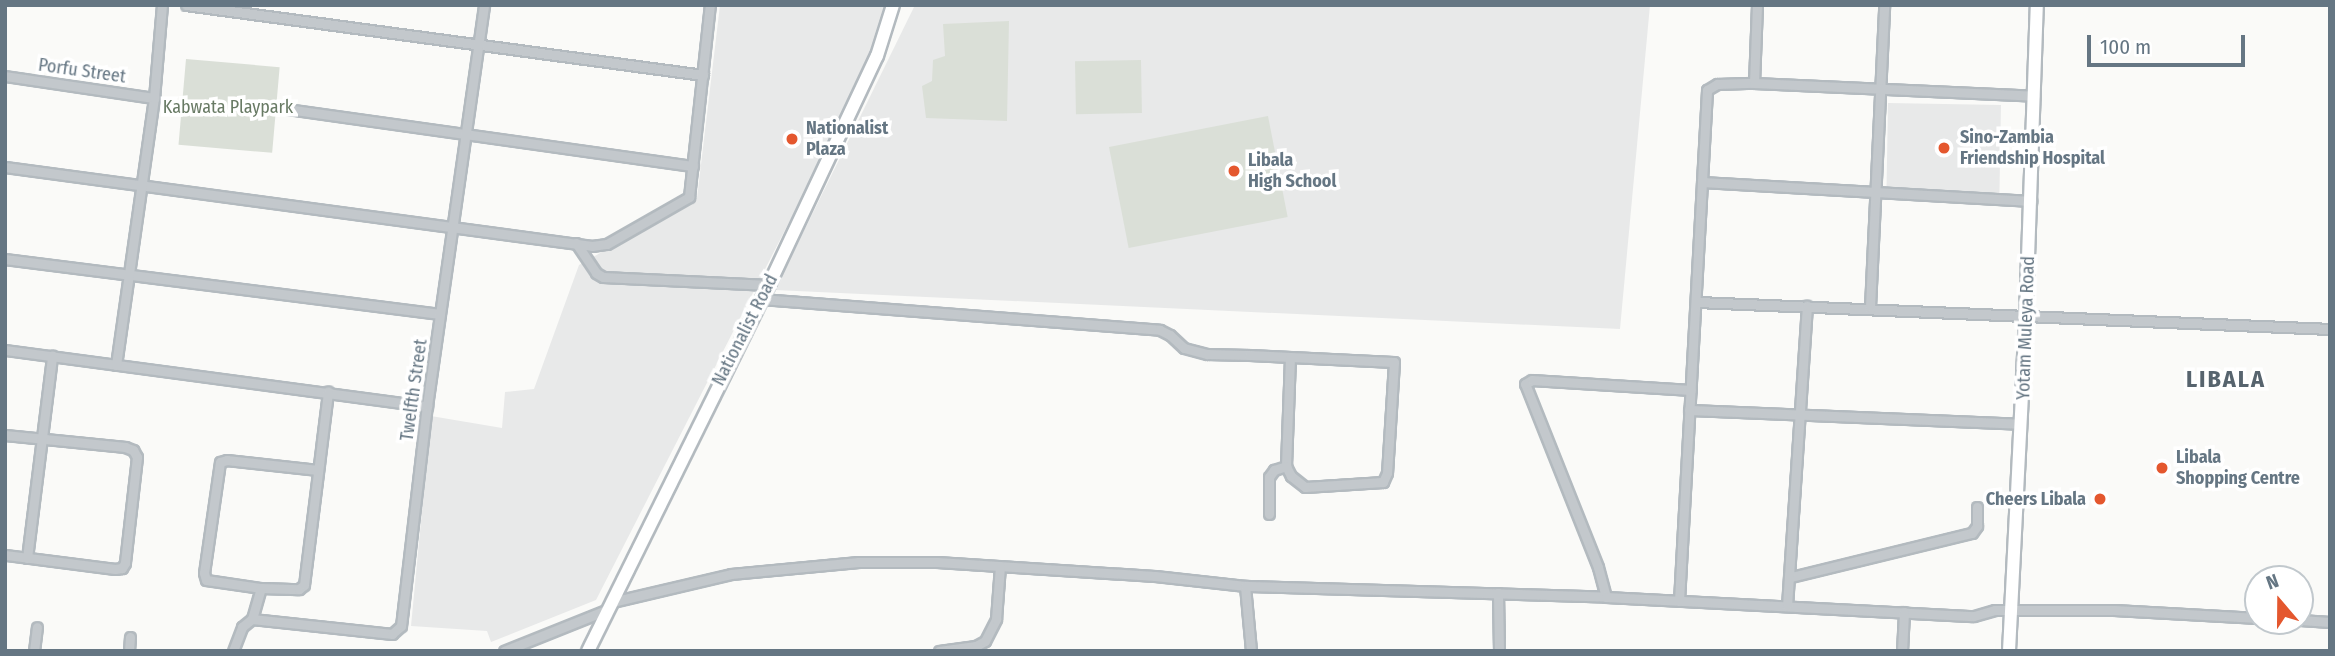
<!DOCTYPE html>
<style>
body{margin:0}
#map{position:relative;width:2335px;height:656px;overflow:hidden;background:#fafaf8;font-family:"Fira Sans Condensed",sans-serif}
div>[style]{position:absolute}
.built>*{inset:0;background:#e8e9e9;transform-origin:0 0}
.green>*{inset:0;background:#dadfd7;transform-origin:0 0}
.roads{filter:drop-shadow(2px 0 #b3babf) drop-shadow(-2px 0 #b3babf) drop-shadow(0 2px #b3babf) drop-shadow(0 -2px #b3babf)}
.street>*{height:9px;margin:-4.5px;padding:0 4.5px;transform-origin:4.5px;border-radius:4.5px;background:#c3c8cc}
.secondary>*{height:12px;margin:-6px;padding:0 6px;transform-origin:6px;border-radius:6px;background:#fff}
.dots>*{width:19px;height:19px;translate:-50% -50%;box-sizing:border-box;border:4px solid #fff;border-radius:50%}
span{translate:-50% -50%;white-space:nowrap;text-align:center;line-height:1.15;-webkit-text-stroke:7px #fff;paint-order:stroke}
.street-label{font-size:18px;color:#657683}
.park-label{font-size:18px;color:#687a64}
.poi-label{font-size:18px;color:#657683;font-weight:700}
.left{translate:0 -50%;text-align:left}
.right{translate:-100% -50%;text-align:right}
.district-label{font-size:24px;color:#57646e;font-weight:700;letter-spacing:2px}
.frame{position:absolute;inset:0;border:7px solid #657683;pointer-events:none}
.north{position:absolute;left:2244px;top:565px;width:70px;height:70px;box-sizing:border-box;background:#fff;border:2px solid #c1c8cd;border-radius:50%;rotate:340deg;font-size:19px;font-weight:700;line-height:28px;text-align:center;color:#657683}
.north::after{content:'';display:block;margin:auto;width:24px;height:32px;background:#e4572e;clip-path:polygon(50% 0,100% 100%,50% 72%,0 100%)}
.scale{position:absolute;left:2087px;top:35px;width:158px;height:32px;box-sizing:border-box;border:4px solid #657683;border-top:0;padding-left:9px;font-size:21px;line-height:24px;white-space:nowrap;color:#657683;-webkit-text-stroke:5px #fff;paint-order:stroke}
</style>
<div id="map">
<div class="built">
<i style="clip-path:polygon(720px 5px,890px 5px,877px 50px,596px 600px,491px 642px,487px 631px,411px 626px,431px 416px,502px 428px,505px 392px,534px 389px,579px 265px,697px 198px)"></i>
<i style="clip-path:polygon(915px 5px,1650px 5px,1620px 329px,775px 290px)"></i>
<i style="left:1888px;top:103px;width:113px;height:89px;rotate:1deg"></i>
</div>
<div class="green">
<i style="clip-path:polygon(1009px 21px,1007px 121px,926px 118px,922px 86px,932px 81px,933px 60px,945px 56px,943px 24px)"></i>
<i style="left:186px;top:59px;width:94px;height:86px;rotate:5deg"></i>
<i style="left:1141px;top:60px;width:53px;height:66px;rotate:89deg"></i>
<i style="left:1268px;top:116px;width:103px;height:162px;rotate:79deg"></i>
</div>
<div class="roads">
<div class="street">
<i style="left:186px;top:5px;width:522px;rotate:7.71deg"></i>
<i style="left:5px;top:76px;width:151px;rotate:8.4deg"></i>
<i style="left:1754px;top:83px;width:78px;rotate:-87.8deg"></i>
<i style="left:287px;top:109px;width:410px;rotate:8deg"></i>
<i style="left:5px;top:167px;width:592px;rotate:7.66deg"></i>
<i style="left:592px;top:246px;width:15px;rotate:-8deg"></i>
<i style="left:607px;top:244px;width:95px;rotate:-29.8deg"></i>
<i style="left:689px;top:197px;width:193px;rotate:-83.8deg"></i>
<i style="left:1702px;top:182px;width:330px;rotate:3.3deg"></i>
<i style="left:576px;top:243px;width:36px;rotate:56deg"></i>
<i style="left:596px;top:273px;width:8px;rotate:30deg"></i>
<i style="left:603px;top:277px;width:166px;rotate:2.8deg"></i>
<i style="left:5px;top:259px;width:438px;rotate:7.2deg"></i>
<i style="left:761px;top:299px;width:400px;rotate:4.4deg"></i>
<i style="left:1160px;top:330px;width:11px;rotate:27deg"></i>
<i style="left:1170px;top:335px;width:19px;rotate:43deg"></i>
<i style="left:1184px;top:348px;width:24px;rotate:15deg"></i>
<i style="left:1207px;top:354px;width:42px;rotate:1.4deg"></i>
<i style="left:1249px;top:355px;width:145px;rotate:2.8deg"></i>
<i style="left:1394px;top:362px;width:111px;rotate:93.6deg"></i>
<i style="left:1387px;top:473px;width:10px;rotate:114deg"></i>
<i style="left:1383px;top:482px;width:78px;rotate:176.3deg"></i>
<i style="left:1305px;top:487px;width:18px;rotate:-142deg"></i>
<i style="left:1291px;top:476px;width:11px;rotate:-117deg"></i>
<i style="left:1286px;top:466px;width:108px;rotate:-87.9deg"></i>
<i style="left:1697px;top:302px;width:634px;rotate:2.44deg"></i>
<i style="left:1870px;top:307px;width:302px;rotate:-87.3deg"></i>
<i style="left:5px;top:350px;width:426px;rotate:7.6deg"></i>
<i style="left:116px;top:365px;width:270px;rotate:-81.9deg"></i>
<i style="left:154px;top:98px;width:93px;rotate:-85.1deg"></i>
<i style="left:1689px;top:410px;width:332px;rotate:2.4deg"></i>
<i style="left:5px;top:435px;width:121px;rotate:5.7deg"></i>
<i style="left:125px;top:447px;width:9px;rotate:21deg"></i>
<i style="left:133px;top:450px;width:8px;rotate:60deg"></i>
<i style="left:137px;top:457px;width:107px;rotate:96.5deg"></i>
<i style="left:125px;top:563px;width:6px;rotate:121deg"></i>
<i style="left:122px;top:568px;width:7px;rotate:172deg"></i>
<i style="left:115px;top:569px;width:111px;rotate:-172.7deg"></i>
<i style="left:318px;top:470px;width:92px;rotate:-173.7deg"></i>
<i style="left:227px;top:460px;width:7px;rotate:164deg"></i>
<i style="left:220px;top:462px;width:112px;rotate:98.2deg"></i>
<i style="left:204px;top:573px;width:7px;rotate:74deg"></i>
<i style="left:206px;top:580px;width:56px;rotate:8.3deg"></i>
<i style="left:261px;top:588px;width:38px;rotate:2deg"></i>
<i style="left:299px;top:589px;width:6px;rotate:-39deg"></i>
<i style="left:304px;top:585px;width:195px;rotate:-82.9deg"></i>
<i style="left:1269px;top:514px;width:37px;rotate:-90deg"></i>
<i style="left:1269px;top:477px;width:9px;rotate:-54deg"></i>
<i style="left:1274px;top:470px;width:13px;rotate:-18deg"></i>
<i style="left:27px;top:558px;width:204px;rotate:-82.9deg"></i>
<i style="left:1791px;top:577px;width:186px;rotate:-13.7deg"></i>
<i style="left:1972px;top:533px;width:9px;rotate:-54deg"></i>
<i style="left:1977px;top:526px;width:19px;rotate:-90deg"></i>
<i style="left:1245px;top:586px;width:65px;rotate:84.7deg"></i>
<i style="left:1498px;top:593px;width:58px;rotate:89deg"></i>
<i style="left:1606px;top:597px;width:31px;rotate:-105deg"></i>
<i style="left:1598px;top:567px;width:197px;rotate:-111.7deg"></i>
<i style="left:1525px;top:384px;width:8px;rotate:-30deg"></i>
<i style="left:1532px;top:380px;width:159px;rotate:3.6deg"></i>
<i style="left:1679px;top:601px;width:512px;rotate:-86.86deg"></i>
<i style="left:1707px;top:90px;width:12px;rotate:-31deg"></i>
<i style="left:1717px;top:84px;width:37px;rotate:-2deg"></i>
<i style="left:1754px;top:83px;width:281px;rotate:2.6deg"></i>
<i style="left:612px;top:602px;width:122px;rotate:-13.2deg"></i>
<i style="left:731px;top:574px;width:128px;rotate:-5.4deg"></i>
<i style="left:858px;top:562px;width:79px"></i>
<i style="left:937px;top:562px;width:218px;rotate:3.7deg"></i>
<i style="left:1155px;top:576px;width:91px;rotate:6.3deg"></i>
<i style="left:1245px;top:586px;width:361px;rotate:1.7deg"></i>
<i style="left:1606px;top:597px;width:368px;rotate:3deg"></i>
<i style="left:1974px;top:616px;width:22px;rotate:-16deg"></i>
<i style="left:1995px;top:610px;width:119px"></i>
<i style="left:2114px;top:610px;width:144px;rotate:3.2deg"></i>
<i style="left:1787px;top:606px;width:301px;rotate:-86.2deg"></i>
<i style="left:252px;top:619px;width:141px;rotate:6.1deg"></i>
<i style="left:392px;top:634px;width:12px;rotate:-42deg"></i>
<i style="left:401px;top:626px;width:222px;rotate:-83.3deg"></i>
<i style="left:427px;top:406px;width:405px;rotate:-81.9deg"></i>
<i style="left:2300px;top:620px;width:30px;rotate:4deg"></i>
<i style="left:34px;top:651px;width:24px;rotate:-83deg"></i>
<i style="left:129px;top:651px;width:14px;rotate:-86deg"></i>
<i style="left:233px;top:651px;width:26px;rotate:-69deg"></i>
<i style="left:242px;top:627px;width:13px;rotate:-39deg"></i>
<i style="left:252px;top:619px;width:32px;rotate:-74deg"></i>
<i style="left:504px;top:651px;width:113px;rotate:-21.8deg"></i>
<i style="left:939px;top:651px;width:37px;rotate:-8deg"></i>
<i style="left:976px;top:646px;width:10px;rotate:-29deg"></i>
<i style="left:985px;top:641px;width:25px;rotate:-63deg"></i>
<i style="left:996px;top:619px;width:53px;rotate:-85.7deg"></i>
<i style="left:1902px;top:651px;width:39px;rotate:-87deg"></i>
</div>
<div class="secondary">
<i style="left:588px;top:651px;width:408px;rotate:-63.7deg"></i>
<i style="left:769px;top:285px;width:253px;rotate:-64.8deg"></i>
<i style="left:877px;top:56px;width:53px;rotate:-72.6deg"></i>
<i style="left:2009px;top:651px;width:336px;rotate:-87.1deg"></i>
<i style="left:2026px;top:315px;width:310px;rotate:-88deg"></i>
</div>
</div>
<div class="dots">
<i style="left:792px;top:139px;background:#e4572e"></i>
<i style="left:1944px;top:148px;background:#e4572e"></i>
<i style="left:1234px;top:171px;background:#e4572e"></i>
<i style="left:2162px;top:468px;background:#e4572e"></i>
<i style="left:2100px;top:499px;background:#e4572e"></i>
</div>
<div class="street-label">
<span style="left:82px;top:71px;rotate:8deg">Porfu Street</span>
<span style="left:2026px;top:328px;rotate:-88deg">Yotam Muleya Road</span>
<span style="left:745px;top:330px;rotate:-63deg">Nationalist Road</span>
<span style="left:414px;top:390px;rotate:-82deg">Twelfth Street</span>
</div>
<div class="park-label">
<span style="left:228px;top:107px">Kabwata Playpark</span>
</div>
<div class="poi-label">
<span class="left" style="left:806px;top:139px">Nationalist<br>Plaza</span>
<span class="left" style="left:1960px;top:148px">Sino-Zambia<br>Friendship Hospital</span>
<span class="left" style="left:1248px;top:171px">Libala<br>High School</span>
<span class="left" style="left:2176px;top:468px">Libala<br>Shopping Centre</span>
<span class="right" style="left:2086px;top:499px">Cheers Libala</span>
</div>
<div class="district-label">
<span style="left:2226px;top:380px">LIBALA</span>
</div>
<div class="frame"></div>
<div class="north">N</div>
<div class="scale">100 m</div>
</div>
